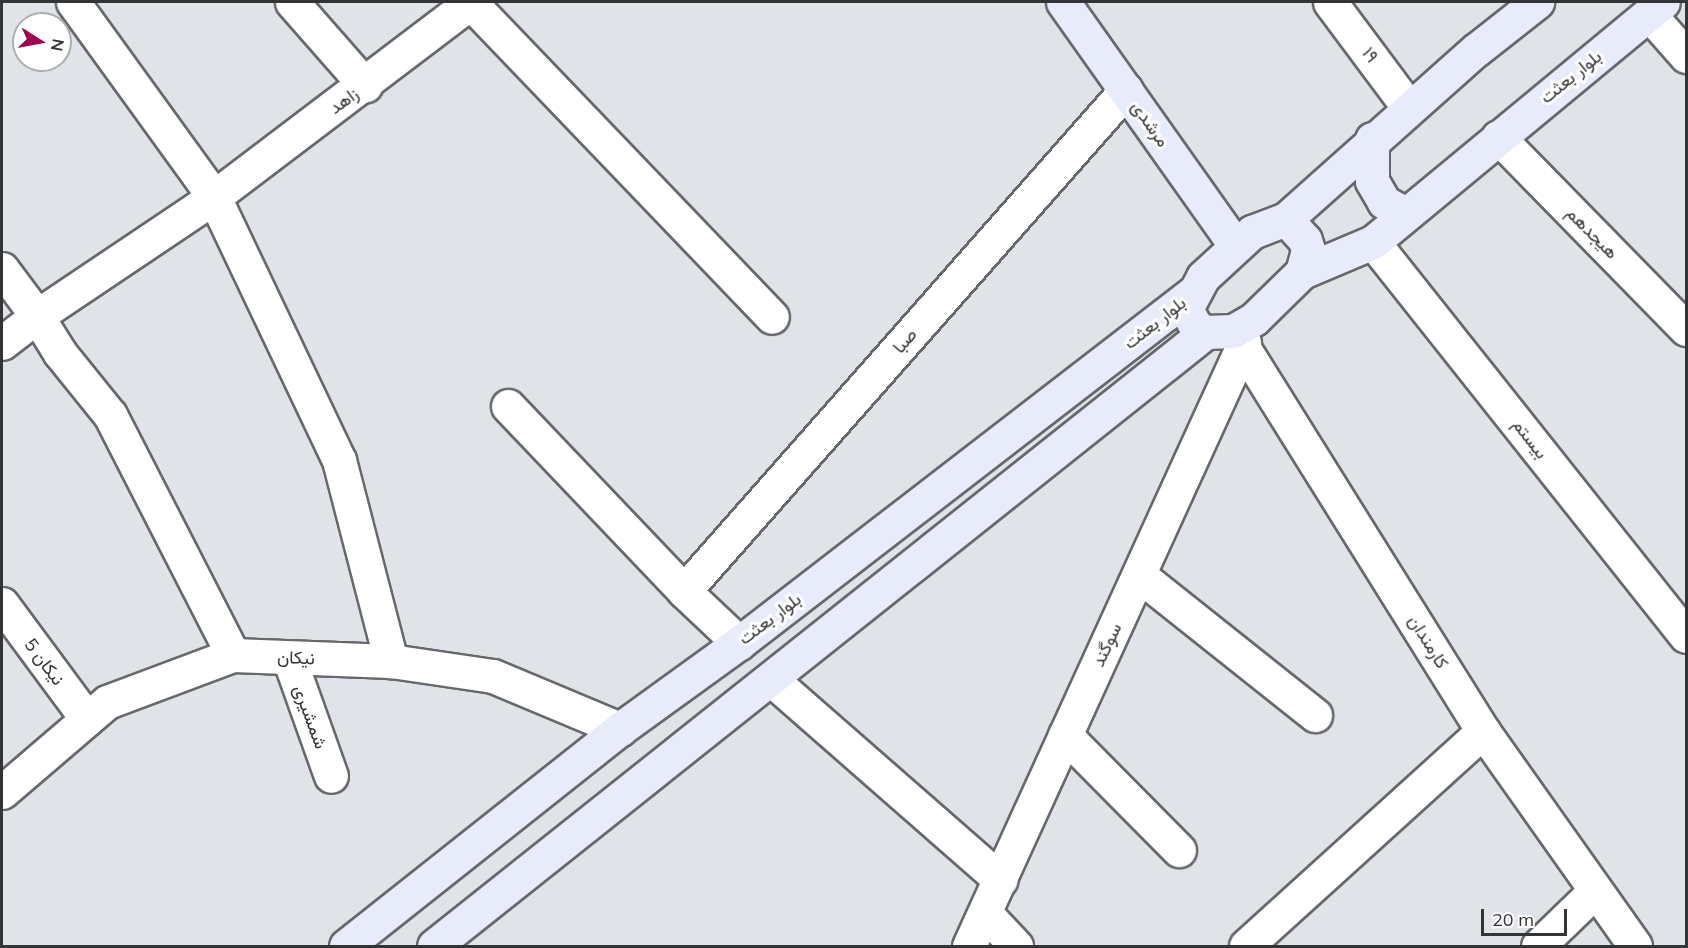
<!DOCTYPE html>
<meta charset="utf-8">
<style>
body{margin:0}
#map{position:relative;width:1688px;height:948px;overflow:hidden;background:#e0e3e7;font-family:Mulish,Vazirmatn,sans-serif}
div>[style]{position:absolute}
.roads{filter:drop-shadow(2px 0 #66686c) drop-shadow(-2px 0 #66686c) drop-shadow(0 2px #66686c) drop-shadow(0 -2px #66686c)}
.street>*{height:33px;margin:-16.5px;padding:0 16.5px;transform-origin:16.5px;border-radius:16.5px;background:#fff}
.secondary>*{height:33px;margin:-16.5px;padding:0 16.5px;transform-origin:16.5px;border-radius:16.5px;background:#e8ecfa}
span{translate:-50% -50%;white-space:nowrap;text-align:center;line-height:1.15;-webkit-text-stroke:6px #fff;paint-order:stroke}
.street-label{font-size:18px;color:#333436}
.frame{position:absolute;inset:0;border:3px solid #333436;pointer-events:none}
.north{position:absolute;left:12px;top:12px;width:60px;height:60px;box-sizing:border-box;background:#fff;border:2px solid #adaeaf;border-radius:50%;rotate:101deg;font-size:16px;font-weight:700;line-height:24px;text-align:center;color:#333436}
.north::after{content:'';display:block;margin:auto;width:21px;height:27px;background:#9d0751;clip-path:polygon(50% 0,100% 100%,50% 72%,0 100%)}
.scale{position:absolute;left:1481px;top:909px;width:86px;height:27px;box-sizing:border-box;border:3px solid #333436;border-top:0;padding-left:8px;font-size:18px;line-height:21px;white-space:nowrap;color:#333436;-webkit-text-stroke:4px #fff;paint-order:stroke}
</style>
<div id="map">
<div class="roads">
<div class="street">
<i style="left:73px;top:2px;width:241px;rotate:54.1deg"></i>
<i style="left:214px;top:197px;width:291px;rotate:64.6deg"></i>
<i style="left:339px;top:460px;width:208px;rotate:75.5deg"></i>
<i style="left:292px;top:2px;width:111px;rotate:48.7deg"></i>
<i style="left:470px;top:2px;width:436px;rotate:46.2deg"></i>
<i style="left:1330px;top:2px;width:132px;rotate:53.3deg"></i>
<i style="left:1649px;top:14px;width:56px;rotate:48.6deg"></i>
<i style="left:1498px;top:137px;width:269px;rotate:45.6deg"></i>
<i style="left:1373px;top:242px;width:503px;rotate:51.54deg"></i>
<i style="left:2px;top:269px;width:59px;rotate:53.3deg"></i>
<i style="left:37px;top:316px;width:44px;rotate:142.4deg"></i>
<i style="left:1233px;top:331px;width:472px;rotate:58deg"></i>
<i style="left:1483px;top:731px;width:263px;rotate:54.7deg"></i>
<i style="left:508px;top:406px;width:255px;rotate:46.4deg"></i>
<i style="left:684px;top:591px;width:76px;rotate:43.4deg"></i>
<i style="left:1139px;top:575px;width:225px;rotate:38.5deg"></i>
<i style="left:684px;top:591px;width:668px;rotate:-48.58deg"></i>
<i style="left:2px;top:604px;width:143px;rotate:53.5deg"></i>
<i style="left:233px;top:655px;width:270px;rotate:-117.1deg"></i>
<i style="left:110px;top:415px;width:80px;rotate:-128.9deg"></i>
<i style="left:60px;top:353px;width:44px;rotate:-121.9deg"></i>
<i style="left:37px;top:316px;width:213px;rotate:-33.9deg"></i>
<i style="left:214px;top:197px;width:323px;rotate:-37.2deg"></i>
<i style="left:289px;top:658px;width:125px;rotate:70.4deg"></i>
<i style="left:771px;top:679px;width:305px;rotate:41.2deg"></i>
<i style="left:1065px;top:735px;width:162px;rotate:45.3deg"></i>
<i style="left:2px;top:792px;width:138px;rotate:-40.6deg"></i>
<i style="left:107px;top:702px;width:134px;rotate:-20.5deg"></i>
<i style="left:233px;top:655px;width:158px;rotate:2.2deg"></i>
<i style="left:391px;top:661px;width:103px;rotate:8.4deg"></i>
<i style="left:493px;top:676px;width:138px;rotate:22.7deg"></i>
<i style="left:986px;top:914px;width:44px;rotate:46.8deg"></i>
<i style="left:969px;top:946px;width:663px;rotate:-65.48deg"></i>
<i style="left:1246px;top:946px;width:320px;rotate:-42.2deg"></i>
<i style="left:1538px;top:946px;width:79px;rotate:-44deg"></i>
</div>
<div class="secondary">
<i style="left:1063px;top:2px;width:299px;rotate:54.7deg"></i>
<i style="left:1372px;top:139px;width:42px;rotate:90deg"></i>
<i style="left:1372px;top:181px;width:24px;rotate:60deg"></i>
<i style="left:1384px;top:202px;width:25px;rotate:29deg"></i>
<i style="left:1286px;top:219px;width:28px;rotate:48deg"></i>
<i style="left:1305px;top:240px;width:10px;rotate:73deg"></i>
<i style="left:1308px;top:250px;width:23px;rotate:105deg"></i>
<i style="left:1302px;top:272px;width:67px;rotate:135.6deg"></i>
<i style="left:1254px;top:319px;width:24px;rotate:150deg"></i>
<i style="left:1233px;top:331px;width:27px;rotate:178deg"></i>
<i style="left:1206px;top:332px;width:11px;rotate:-153deg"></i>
<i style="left:1196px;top:327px;width:21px;rotate:-119deg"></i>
<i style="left:1186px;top:309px;width:36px;rotate:-62deg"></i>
<i style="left:1203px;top:277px;width:67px;rotate:-42.6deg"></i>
<i style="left:1252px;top:232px;width:36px;rotate:-21deg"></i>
<i style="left:1286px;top:219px;width:254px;rotate:-41.7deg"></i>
<i style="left:1476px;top:50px;width:78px;rotate:-38.2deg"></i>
<i style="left:1302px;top:272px;width:77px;rotate:-22.9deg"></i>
<i style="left:1373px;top:242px;width:376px;rotate:-39.6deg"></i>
<i style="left:346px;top:946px;width:350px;rotate:-38.4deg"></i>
<i style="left:620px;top:729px;width:147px;rotate:-35.9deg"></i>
<i style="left:739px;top:643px;width:575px;rotate:-37.65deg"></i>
<i style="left:434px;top:946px;width:986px;rotate:-38.5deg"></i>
</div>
</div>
<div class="street-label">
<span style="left:1370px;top:55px;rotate:53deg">۱۹</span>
<span style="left:1571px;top:77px;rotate:-39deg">بلوار بعثت</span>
<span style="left:344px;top:101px;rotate:-36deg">زاهد</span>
<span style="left:1150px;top:124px;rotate:55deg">مرشدی</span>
<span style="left:1592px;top:233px;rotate:45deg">هیجدهم</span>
<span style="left:1155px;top:323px;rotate:-38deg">بلوار بعثت</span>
<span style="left:905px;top:341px;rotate:-49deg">صبا</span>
<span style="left:1530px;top:439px;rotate:52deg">بیستم</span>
<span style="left:770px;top:619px;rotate:-37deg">بلوار بعثت</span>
<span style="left:1428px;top:642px;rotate:58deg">کارمندان</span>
<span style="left:1107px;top:645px;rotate:-65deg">سوگند</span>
<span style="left:296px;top:658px;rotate:2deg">نیکان</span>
<span style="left:44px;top:662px;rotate:53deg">نیکان 5</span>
<span style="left:310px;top:717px;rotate:70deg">شمشیری</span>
</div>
<div class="frame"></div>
<div class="north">N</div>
<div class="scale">20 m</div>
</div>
